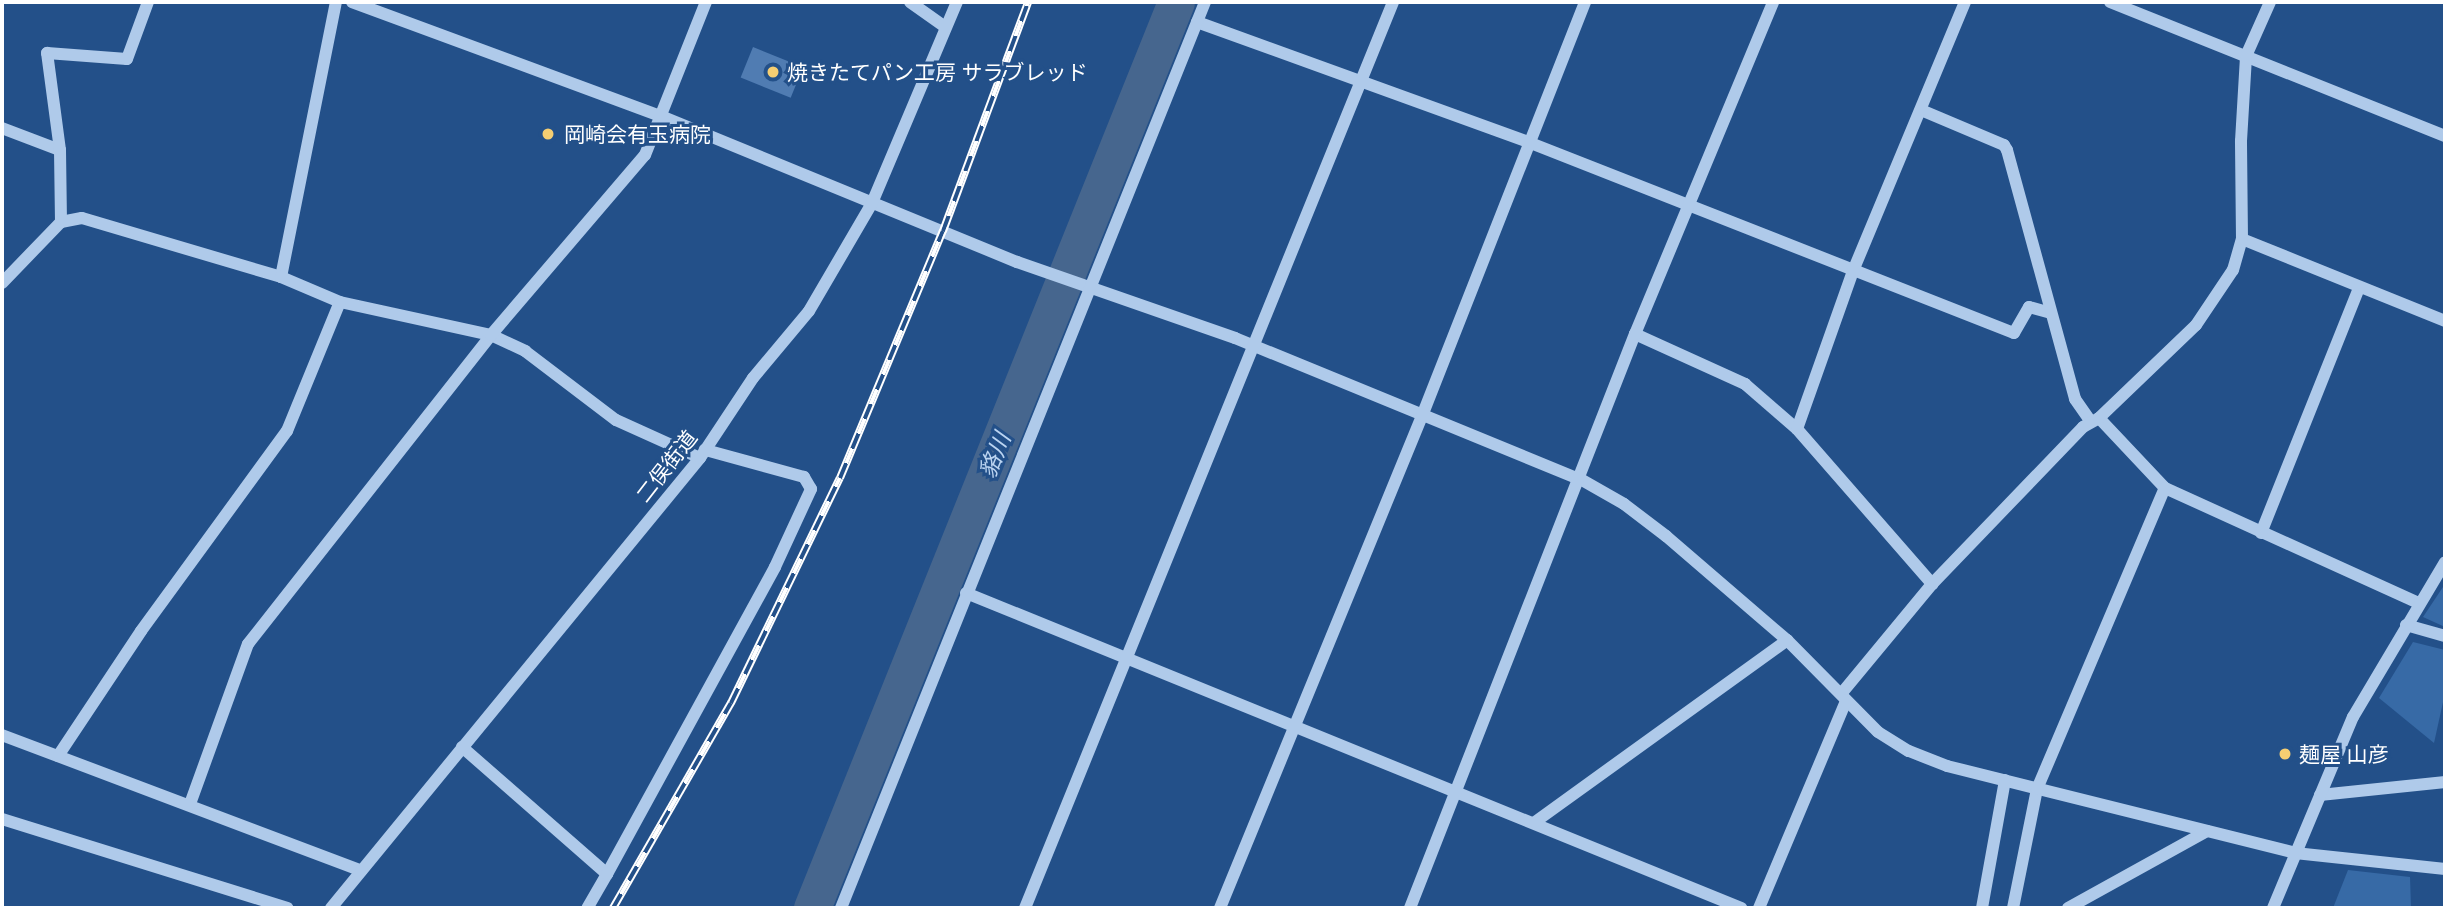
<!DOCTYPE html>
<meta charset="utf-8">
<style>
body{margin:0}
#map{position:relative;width:2447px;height:910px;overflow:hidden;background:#235089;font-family:"Open Sans","Noto Sans JP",sans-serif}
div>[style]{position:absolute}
.green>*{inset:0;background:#376aa6}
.river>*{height:37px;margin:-18.5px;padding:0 18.5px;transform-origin:18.5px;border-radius:18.5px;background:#46668e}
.building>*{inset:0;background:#507cb2;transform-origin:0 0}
.minor>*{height:12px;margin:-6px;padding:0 6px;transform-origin:6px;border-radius:6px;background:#afcaea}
.rail>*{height:8px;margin-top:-4px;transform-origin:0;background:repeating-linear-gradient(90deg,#235089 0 16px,#fff 0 32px);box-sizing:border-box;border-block:2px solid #fff}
.dots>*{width:19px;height:19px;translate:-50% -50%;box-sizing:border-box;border:4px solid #235089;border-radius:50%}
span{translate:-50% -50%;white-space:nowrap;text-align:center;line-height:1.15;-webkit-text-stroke:6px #235089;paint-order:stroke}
.poi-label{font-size:21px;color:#fff}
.left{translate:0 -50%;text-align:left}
.street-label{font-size:21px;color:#fff}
.water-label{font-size:23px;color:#bbd4f1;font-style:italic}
.frame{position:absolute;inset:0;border:4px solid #fff;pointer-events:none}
</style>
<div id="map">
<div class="green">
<i style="clip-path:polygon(2445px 584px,2445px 627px,2423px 617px)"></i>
<i style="clip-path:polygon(2413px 642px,2445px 650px,2445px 693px,2434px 743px,2379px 698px)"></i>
<i style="clip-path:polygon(2348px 870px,2410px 877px,2411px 908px,2333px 908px)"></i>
</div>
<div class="river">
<i style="left:812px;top:908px;width:976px;rotate:-68.11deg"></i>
</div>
<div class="building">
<i style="left:753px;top:47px;width:54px;height:33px;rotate:22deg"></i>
</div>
<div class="minor">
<i style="left:352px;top:2px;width:329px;rotate:20.3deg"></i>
<i style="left:661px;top:116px;width:385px;rotate:22.3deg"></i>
<i style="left:1017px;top:262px;width:231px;rotate:19.2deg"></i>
<i style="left:1235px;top:338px;width:375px;rotate:22.3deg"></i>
<i style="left:1582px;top:480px;width:48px;rotate:29.7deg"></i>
<i style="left:1624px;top:504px;width:53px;rotate:37.3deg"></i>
<i style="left:1666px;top:536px;width:160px;rotate:40.7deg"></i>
<i style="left:1787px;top:640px;width:129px;rotate:45.3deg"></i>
<i style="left:1878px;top:732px;width:36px;rotate:32deg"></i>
<i style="left:1909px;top:751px;width:41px;rotate:21.5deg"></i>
<i style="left:1947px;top:766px;width:359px;rotate:14deg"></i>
<i style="left:2295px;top:853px;width:151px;rotate:6.1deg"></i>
<i style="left:910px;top:2px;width:43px;rotate:35.5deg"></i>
<i style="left:2110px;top:2px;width:361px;rotate:21.8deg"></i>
<i style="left:1197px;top:22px;width:352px;rotate:19.9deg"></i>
<i style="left:1528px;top:142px;width:522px;rotate:21.46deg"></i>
<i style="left:2014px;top:333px;width:30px;rotate:-60deg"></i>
<i style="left:2029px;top:307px;width:20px;rotate:15deg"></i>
<i style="left:1921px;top:110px;width:90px;rotate:22.9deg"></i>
<i style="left:2004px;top:145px;width:6px;rotate:59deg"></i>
<i style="left:2007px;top:150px;width:258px;rotate:74.7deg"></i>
<i style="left:2075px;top:399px;width:28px;rotate:55deg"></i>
<i style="left:2px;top:128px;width:62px;rotate:20.8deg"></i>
<i style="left:61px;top:222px;width:72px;rotate:-90.8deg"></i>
<i style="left:60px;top:150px;width:98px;rotate:-97.6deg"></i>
<i style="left:47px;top:53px;width:80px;rotate:4.3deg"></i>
<i style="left:127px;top:59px;width:61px;rotate:-69.8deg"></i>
<i style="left:2242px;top:239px;width:219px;rotate:22deg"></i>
<i style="left:281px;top:277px;width:280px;rotate:-78.7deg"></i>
<i style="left:2px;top:283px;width:85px;rotate:-46deg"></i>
<i style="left:61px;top:222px;width:21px;rotate:-11deg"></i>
<i style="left:82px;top:218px;width:208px;rotate:16.5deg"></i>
<i style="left:281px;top:277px;width:64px;rotate:23deg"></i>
<i style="left:340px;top:302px;width:155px;rotate:12.3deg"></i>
<i style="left:491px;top:335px;width:38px;rotate:25deg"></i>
<i style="left:525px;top:351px;width:114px;rotate:37.2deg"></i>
<i style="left:616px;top:420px;width:92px;rotate:24.3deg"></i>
<i style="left:1635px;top:334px;width:121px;rotate:24.4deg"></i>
<i style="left:1745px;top:384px;width:69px;rotate:40.9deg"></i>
<i style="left:1797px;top:429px;width:206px;rotate:48.9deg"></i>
<i style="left:2099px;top:418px;width:96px;rotate:46.7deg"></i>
<i style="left:2165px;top:488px;width:279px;rotate:24.4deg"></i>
<i style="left:1797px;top:429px;width:168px;rotate:-70.5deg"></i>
<i style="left:1853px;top:271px;width:291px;rotate:-67.4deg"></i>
<i style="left:2261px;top:533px;width:264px;rotate:-68.2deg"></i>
<i style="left:966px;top:593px;width:837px;rotate:22.12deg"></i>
<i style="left:2406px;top:625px;width:41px;rotate:15.8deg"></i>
<i style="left:1841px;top:694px;width:143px;rotate:-50.4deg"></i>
<i style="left:1932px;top:584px;width:218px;rotate:-46.1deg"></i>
<i style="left:2083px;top:427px;width:18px;rotate:-29deg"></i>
<i style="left:2099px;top:418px;width:134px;rotate:-43.8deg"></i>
<i style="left:2196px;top:325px;width:66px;rotate:-56.1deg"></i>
<i style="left:2233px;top:270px;width:32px;rotate:-74deg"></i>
<i style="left:2242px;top:239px;width:98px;rotate:-90.6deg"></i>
<i style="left:2241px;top:141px;width:85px;rotate:-86.6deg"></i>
<i style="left:2246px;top:56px;width:59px;rotate:-66deg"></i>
<i style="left:2px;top:735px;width:384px;rotate:20.7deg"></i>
<i style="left:462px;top:747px;width:193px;rotate:41.2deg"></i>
<i style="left:607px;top:874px;width:39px;rotate:120deg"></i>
<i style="left:58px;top:756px;width:150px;rotate:-56.4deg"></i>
<i style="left:141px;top:631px;width:248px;rotate:-53.9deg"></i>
<i style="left:287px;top:431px;width:139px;rotate:-67.7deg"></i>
<i style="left:2320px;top:795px;width:126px;rotate:-5.9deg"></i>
<i style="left:190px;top:804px;width:170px;rotate:-70.1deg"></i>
<i style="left:248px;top:644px;width:393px;rotate:-51.8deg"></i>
<i style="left:491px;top:335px;width:237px;rotate:-49.5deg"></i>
<i style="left:645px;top:155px;width:165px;rotate:-68.3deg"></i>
<i style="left:2px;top:819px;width:299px;rotate:17.3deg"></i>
<i style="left:1535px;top:822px;width:311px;rotate:-35.8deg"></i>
<i style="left:607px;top:874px;width:350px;rotate:-61.3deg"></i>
<i style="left:775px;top:567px;width:86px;rotate:-65.2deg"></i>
<i style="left:811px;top:489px;width:14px;rotate:-120deg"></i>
<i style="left:804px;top:477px;width:103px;rotate:-164.7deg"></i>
<i style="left:331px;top:908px;width:582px;rotate:-50.65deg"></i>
<i style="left:700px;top:458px;width:96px;rotate:-56.5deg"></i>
<i style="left:753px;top:378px;width:87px;rotate:-50.1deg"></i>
<i style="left:809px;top:311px;width:125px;rotate:-59.7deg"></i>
<i style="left:872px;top:203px;width:218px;rotate:-67.1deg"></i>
<i style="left:841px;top:908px;width:976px;rotate:-68.11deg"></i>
<i style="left:1025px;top:908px;width:978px;rotate:-67.89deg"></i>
<i style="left:1220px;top:908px;width:532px;rotate:-67.68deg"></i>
<i style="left:1422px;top:416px;width:445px;rotate:-68.5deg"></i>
<i style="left:1410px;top:908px;width:617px;rotate:-68.6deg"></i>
<i style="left:1635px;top:334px;width:360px;rotate:-67.4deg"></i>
<i style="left:1759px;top:908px;width:225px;rotate:-67.2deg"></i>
<i style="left:1982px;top:908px;width:130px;rotate:-79.8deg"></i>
<i style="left:2013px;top:908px;width:121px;rotate:-78.6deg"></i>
<i style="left:2037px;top:789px;width:327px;rotate:-67deg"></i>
<i style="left:2068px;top:908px;width:159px;rotate:-29deg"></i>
<i style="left:2273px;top:908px;width:207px;rotate:-67.3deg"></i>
<i style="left:2353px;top:717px;width:180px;rotate:-59.3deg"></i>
</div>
<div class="rail">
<i style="left:613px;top:908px;width:237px;rotate:-60.1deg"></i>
<i style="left:731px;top:703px;width:250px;rotate:-64.2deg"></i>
<i style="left:840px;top:478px;width:268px;rotate:-67.4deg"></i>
<i style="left:943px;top:231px;width:244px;rotate:-69.6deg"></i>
</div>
<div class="dots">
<i style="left:773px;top:72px;background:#f5ce72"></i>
<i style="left:548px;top:134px;background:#f5ce72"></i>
<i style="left:2285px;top:754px;background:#f5ce72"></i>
</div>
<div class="poi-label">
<span class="left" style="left:787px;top:72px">焼きたてパン工房 サラブレッド</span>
<span class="left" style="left:564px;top:134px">岡崎会有玉病院</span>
<span class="left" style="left:2299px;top:754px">麺屋 山彦</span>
</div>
<div class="street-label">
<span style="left:666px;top:466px;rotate:-52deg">二俣街道</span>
</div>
<div class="water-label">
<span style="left:994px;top:455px;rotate:-68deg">貉川</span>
</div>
<div class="frame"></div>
</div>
